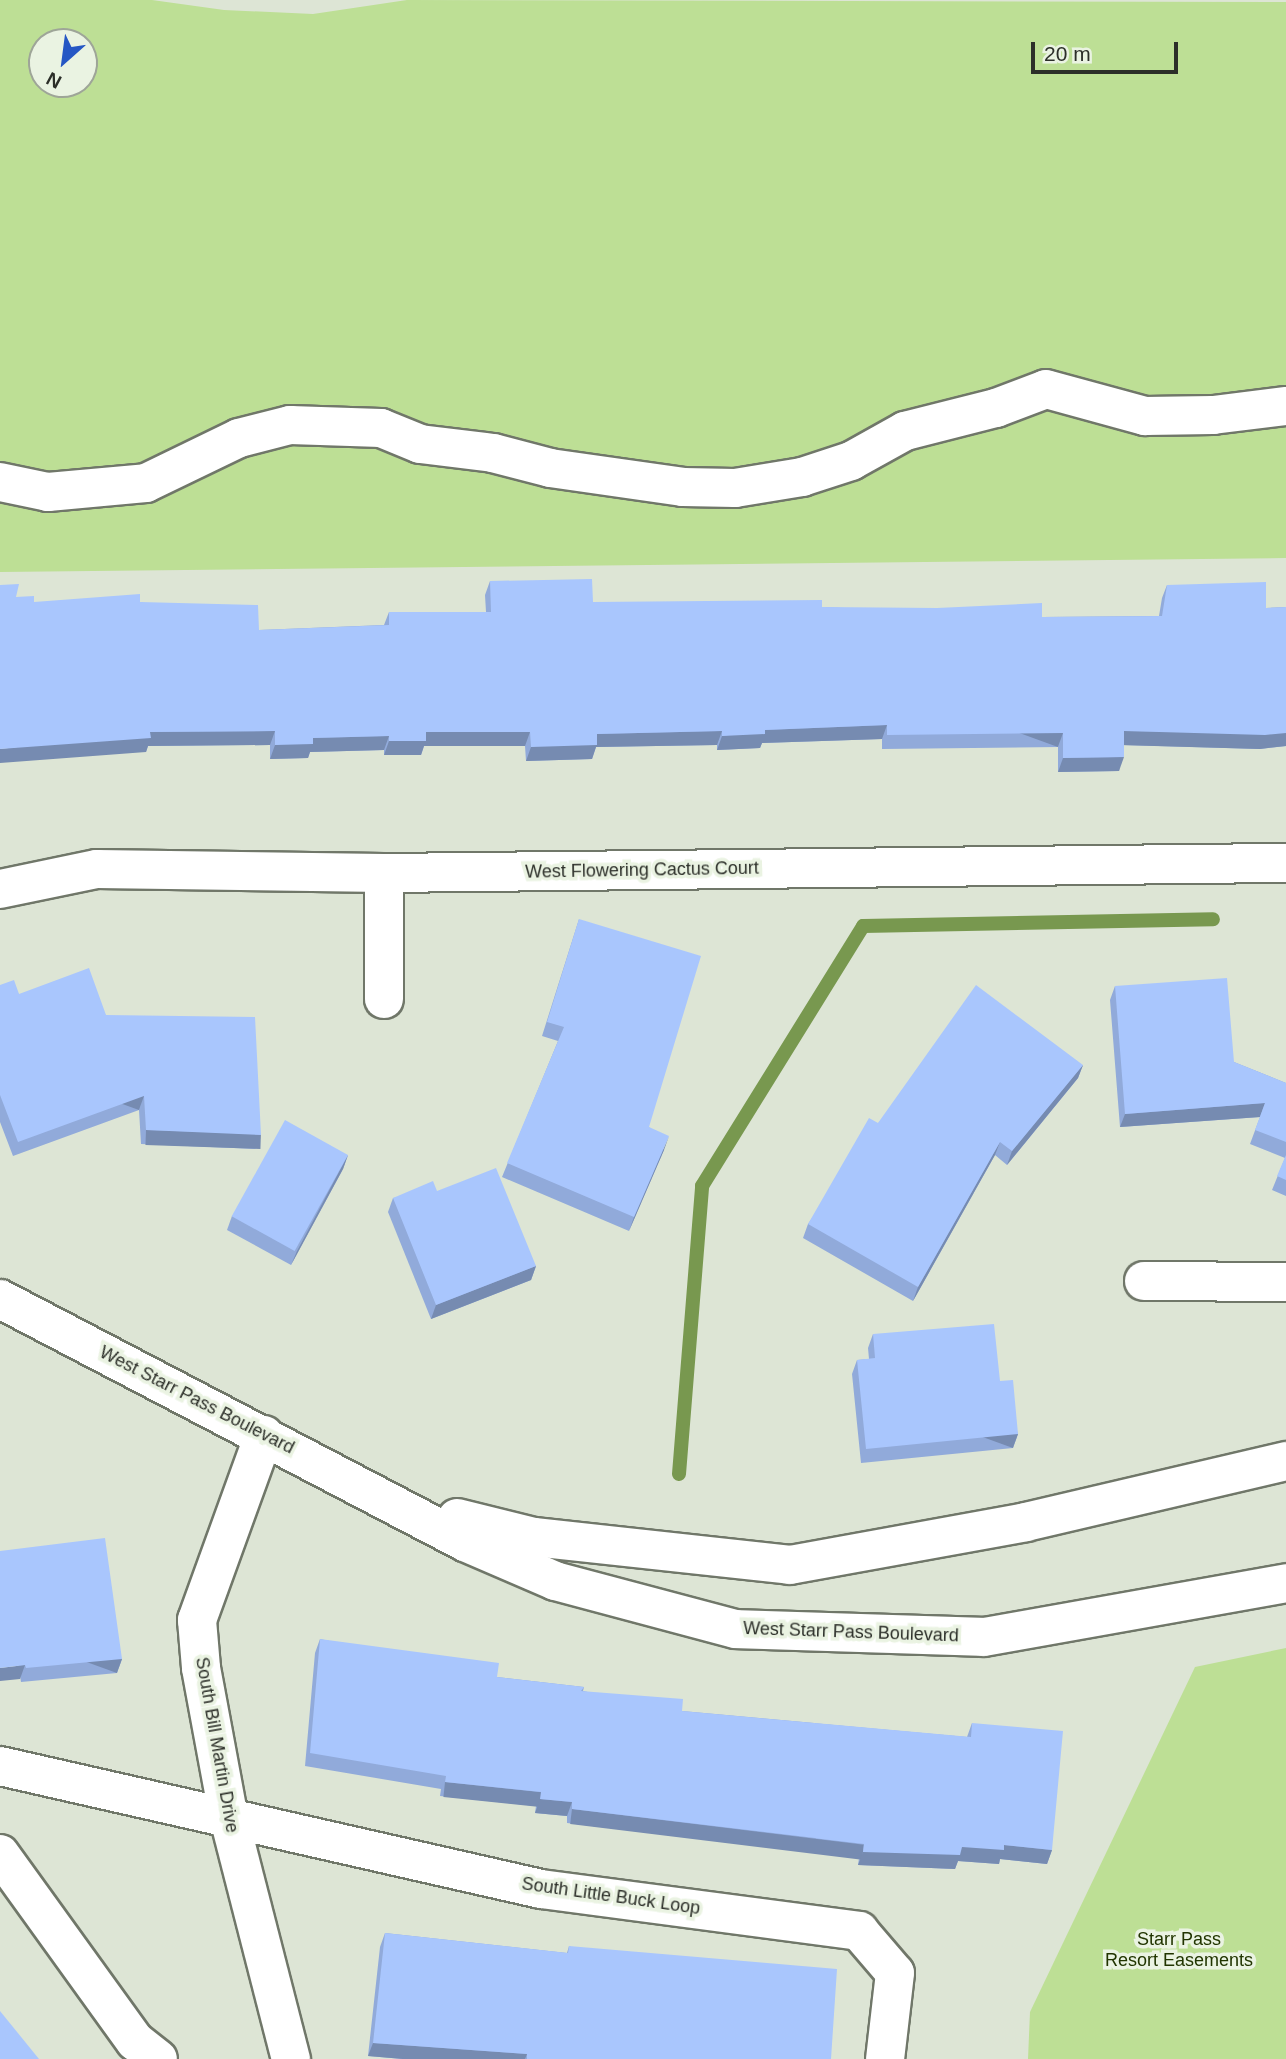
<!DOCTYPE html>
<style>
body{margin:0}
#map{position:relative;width:1286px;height:2059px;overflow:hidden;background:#dde5d5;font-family:Helvetica,sans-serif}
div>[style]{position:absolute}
.green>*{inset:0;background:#bddf95}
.stream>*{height:14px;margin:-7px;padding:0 7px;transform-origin:7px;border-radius:7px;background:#78984f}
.roads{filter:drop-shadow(2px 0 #707769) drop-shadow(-2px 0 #707769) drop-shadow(0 2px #707769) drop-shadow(0 -2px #707769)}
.minor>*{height:38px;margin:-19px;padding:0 19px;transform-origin:19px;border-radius:19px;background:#fff}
.wall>*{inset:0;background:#91aada}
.shaded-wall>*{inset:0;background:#768bb1;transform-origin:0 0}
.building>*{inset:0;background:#a9c6fd;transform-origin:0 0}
span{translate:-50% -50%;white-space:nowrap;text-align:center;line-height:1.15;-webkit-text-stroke:7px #eaf3e2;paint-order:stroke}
.street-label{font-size:18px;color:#2c2f29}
.park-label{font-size:18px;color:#213500}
.north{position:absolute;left:28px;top:28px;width:70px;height:70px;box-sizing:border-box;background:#eaf3e2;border:2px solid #9ea598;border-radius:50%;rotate:208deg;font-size:19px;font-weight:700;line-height:28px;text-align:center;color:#2c2f29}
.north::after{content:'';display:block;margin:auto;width:24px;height:32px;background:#2557c4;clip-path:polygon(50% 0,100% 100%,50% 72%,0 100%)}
.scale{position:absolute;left:1031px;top:42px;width:147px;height:32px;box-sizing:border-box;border:4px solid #2c2f29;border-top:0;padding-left:9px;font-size:21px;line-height:24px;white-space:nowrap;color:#2c2f29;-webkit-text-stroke:5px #eaf3e2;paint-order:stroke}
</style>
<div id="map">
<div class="green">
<i style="clip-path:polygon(evenodd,0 0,152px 0,224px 10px,313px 14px,407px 0,1286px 2px,1286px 558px,0 572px,0 0,42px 42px,84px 42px,84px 84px,42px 84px,42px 42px)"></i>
<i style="clip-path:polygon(1286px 1648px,1286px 2059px,1028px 2059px,1030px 2012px,1195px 1667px)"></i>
</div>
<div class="stream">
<i style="left:679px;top:1474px;width:289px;rotate:-85.4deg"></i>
<i style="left:702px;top:1186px;width:306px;rotate:-58.2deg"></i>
<i style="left:863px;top:926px;width:350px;rotate:-1.1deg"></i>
</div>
<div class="roads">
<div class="minor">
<i style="left:0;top:482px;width:49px;rotate:11.8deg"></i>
<i style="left:48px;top:492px;width:98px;rotate:-5.2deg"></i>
<i style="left:146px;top:483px;width:103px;rotate:-25.8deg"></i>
<i style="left:239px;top:438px;width:53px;rotate:-14.3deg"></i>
<i style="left:290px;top:425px;width:91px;rotate:1.9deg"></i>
<i style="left:381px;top:428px;width:42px;rotate:22.3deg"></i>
<i style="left:420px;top:444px;width:74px;rotate:7deg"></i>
<i style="left:493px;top:453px;width:59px;rotate:14.7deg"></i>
<i style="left:550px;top:468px;width:134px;rotate:8.1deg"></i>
<i style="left:683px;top:487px;width:52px;rotate:1.1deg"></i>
<i style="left:735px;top:488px;width:68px;rotate:-9.3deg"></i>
<i style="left:802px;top:477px;width:52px;rotate:-18.1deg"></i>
<i style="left:851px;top:461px;width:62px;rotate:-29.1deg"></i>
<i style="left:905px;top:431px;width:94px;rotate:-14.2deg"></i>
<i style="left:996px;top:408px;width:53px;rotate:-20.8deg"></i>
<i style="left:1046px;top:389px;width:103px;rotate:15.3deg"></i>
<i style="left:1145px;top:416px;width:68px;rotate:-0.8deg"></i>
<i style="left:1213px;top:415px;width:74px;rotate:-7deg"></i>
<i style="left:0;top:889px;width:99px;rotate:-11.7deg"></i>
<i style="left:97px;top:869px;width:287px;rotate:0.8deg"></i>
<i style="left:384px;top:873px;width:902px;rotate:-0.64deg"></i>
<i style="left:384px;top:999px;width:126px;rotate:-90deg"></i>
<i style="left:1144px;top:1281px;width:142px;rotate:0.4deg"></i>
<i style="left:0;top:1299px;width:525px;rotate:27.59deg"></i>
<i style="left:465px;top:1542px;width:98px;rotate:23.4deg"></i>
<i style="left:555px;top:1581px;width:187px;rotate:14.9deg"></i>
<i style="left:736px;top:1629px;width:248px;rotate:1.8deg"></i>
<i style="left:984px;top:1637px;width:307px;rotate:-10.1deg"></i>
<i style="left:264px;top:1435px;width:197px;rotate:109.9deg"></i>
<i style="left:197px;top:1620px;width:48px;rotate:85.2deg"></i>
<i style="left:201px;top:1668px;width:148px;rotate:79.5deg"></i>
<i style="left:228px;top:1814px;width:253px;rotate:75.6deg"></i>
<i style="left:457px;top:1518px;width:79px;rotate:13.9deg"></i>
<i style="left:534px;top:1537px;width:258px;rotate:6.2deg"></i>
<i style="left:790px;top:1565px;width:240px;rotate:-10.3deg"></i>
<i style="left:1026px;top:1522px;width:267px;rotate:-13.2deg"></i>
<i style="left:0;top:1766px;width:555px;rotate:12.81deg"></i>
<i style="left:541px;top:1889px;width:321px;rotate:7.5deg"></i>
<i style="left:859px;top:1931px;width:55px;rotate:49.4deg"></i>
<i style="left:895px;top:1973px;width:87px;rotate:96.6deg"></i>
<i style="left:0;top:1854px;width:231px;rotate:54.2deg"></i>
<i style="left:135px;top:2041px;width:29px;rotate:38deg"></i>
</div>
</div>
<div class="wall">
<i style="clip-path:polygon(490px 581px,593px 602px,822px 607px,1042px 617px,1159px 616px,1162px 598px,1167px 585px,1266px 608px,1286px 607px,1286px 746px,1260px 749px,1124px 745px,1119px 771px,1058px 772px,1058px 747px,882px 749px,882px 739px,762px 743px,760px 748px,717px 750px,717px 745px,596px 747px,592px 759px,526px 761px,525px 746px,424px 746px,421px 755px,384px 755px,384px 750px,310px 752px,308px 758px,270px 759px,270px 745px,148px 746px,146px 752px,16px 597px,34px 602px,140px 602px,259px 630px,384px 625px,389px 612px,486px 612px,485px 595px)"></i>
<i style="clip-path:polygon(579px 919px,649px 1127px,664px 1150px,629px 1231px,502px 1177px,558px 1041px,542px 1036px)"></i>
<i style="clip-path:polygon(0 985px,19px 994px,106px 1015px,256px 1149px,141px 1144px,139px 1110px,13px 1156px,0 1122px)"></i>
<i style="clip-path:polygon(1115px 986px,1234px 1062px,1286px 1083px,1286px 1196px,1272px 1190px,1285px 1158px,1250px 1144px,1260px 1117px,1120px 1127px,1110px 1000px)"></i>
<i style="clip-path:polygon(1083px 1065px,1078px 1078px,1007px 1165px,995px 1155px,913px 1301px,803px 1238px,808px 1224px,878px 1123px)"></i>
<i style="clip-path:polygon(348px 1155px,343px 1169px,291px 1265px,227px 1230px,232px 1216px)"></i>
<i style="clip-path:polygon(437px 1191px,536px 1266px,531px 1280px,431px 1319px,388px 1212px,393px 1198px)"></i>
<i style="clip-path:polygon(873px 1334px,1000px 1381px,1018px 1434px,1013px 1448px,861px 1463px,852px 1374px,857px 1360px,869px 1359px,868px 1348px)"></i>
<i style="clip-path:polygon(0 1551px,122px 1659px,117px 1673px,21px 1682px)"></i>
<i style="clip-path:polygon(320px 1639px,497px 1677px,584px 1687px,583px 1691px,682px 1711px,967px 1737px,972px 1723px,1052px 1850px,1047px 1864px,1000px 1859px,999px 1864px,958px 1861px,955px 1869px,858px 1865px,859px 1858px,567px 1823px,567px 1816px,535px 1813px,536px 1806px,440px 1796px,441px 1789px,305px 1766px,315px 1653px)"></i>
<i style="clip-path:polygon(385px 1933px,567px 1953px,569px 1946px,831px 2059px,403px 2059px,368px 2056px,380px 1947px)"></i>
</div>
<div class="shaded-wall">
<i style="clip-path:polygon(887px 725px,882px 739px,762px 743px,760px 748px,717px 750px,722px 736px,765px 730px)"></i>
<i style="clip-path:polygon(275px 731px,270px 745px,148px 746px,146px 752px,0 763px,0 749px,150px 732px)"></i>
<i style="clip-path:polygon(722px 731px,717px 745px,596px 747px,592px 759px,526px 761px,531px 747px,597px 734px)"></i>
<i style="clip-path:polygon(1124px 731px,1286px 733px,1286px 746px,1260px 749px,1119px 745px)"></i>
<i style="clip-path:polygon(426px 732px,530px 732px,525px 746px,424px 746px,421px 755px,384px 755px,389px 741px)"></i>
<i style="left:1063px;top:733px;width:15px;height:176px;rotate:110deg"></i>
<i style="clip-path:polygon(389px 736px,384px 750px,310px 752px,308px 758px,270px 759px,275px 745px,313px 738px)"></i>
<i style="clip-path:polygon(1124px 757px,1119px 771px,1058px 772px,1063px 758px)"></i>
<i style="clip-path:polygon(1083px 1065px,1078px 1078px,1007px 1165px,1012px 1151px)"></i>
<i style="left:144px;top:1096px;width:15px;height:134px;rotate:110deg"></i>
<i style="clip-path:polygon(1265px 1103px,1260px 1117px,1120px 1127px,1125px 1114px)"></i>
<i style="left:146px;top:1130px;width:115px;height:15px;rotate:2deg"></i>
<i style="clip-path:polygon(669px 1136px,664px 1150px,629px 1231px,634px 1217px)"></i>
<i style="clip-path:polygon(1000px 1142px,995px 1155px,913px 1301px,918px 1287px)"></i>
<i style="clip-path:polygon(348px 1155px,343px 1169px,291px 1265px,297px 1251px)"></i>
<i style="clip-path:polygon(536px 1266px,531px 1280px,431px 1319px,436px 1305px)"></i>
<i style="left:1018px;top:1434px;width:15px;height:153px;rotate:110deg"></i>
<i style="left:122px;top:1659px;width:15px;height:96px;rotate:110deg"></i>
<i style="clip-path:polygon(25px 1665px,20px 1679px,0 1681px,0 1668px)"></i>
<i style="left:445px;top:1782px;width:97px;height:15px;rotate:6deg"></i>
<i style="clip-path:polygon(540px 1799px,572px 1802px,567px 1816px,535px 1813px)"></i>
<i style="left:572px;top:1809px;width:294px;height:15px;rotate:7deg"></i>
<i style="clip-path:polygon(1004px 1845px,1052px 1850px,1047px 1864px,1000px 1859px,999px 1864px,958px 1861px,955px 1869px,858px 1865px,863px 1852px)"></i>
<i style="clip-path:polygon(373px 2043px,527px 2054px,525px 2059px,403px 2059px,368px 2056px)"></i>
</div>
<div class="building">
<i style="clip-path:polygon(592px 579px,593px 602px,822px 600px,822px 607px,937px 608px,1042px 603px,1042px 617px,1162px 616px,1167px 585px,1266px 582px,1266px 608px,1286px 607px,1286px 733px,1265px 735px,1124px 731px,1124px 757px,1063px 758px,1063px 733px,887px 735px,887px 725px,765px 730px,765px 734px,722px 736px,722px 731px,597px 734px,597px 745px,531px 747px,530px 732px,426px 732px,426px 741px,389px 741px,389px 736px,313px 738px,313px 744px,275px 745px,275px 731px,150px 732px,151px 738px,0 749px,0 585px,19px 584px,16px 597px,34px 596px,34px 602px,140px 594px,140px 602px,258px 605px,259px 630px,389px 625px,389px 612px,491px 612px,490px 581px)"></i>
<i style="clip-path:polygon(579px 919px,701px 956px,649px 1127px,669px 1136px,634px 1217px,507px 1163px,564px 1027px,547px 1022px)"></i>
<i style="clip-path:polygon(89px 968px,106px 1015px,255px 1017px,261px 1135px,146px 1130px,144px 1096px,18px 1142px,0 1095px,0 985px,14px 980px,19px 994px)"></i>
<i style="clip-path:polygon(1227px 978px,1234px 1062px,1286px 1083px,1286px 1142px,1255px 1130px,1265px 1103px,1125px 1114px,1115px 986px)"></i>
<i style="clip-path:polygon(976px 985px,1083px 1065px,1012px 1151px,1000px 1142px,918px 1287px,808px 1224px,869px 1118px,878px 1123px)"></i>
<i style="left:285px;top:1120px;width:72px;height:110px;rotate:29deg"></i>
<i style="clip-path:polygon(1286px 1155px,1286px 1180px,1277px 1176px)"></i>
<i style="clip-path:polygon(496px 1168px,536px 1266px,436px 1305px,393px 1198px,433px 1181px,437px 1191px)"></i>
<i style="clip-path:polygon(994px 1324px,1000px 1381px,1013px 1380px,1018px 1434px,866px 1449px,857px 1360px,875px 1358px,873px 1334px)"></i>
<i style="clip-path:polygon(105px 1538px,122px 1659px,26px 1668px,25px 1665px,0 1668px,0 1551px)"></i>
<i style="clip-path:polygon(320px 1639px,499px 1663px,497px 1677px,584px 1687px,581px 1691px,683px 1699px,682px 1711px,971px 1737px,972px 1723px,1063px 1731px,1052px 1850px,1004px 1845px,1004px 1850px,962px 1847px,960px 1855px,863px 1852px,864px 1844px,572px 1809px,572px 1802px,540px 1799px,541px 1792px,445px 1782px,446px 1776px,310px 1753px)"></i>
<i style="clip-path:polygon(385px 1933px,568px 1953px,569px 1946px,837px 1969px,831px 2059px,527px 2059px,527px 2054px,373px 2043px)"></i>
<i style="clip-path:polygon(0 2011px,39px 2059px,0 2059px)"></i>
</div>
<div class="street-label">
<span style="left:642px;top:870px;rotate:-1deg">West Flowering Cactus Court</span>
<span style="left:197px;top:1400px;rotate:27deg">West Starr Pass Boulevard</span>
<span style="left:851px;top:1632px;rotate:2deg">West Starr Pass Boulevard</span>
<span style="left:217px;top:1745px;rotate:80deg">South Bill Martin Drive</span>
<span style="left:611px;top:1896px;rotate:8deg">South Little Buck Loop</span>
</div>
<div class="park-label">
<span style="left:1179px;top:1950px">Starr Pass<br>Resort Easements</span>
</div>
<div class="north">N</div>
<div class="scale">20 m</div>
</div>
